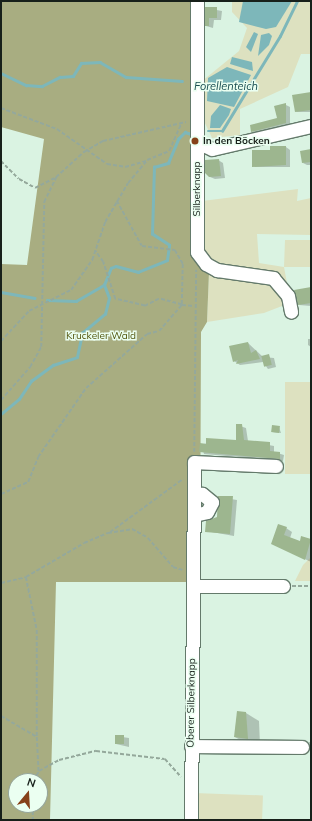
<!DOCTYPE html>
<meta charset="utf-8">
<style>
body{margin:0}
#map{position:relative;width:312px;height:821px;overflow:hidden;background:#daf3e2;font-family:Mulish,sans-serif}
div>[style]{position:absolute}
.green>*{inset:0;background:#dde1c0;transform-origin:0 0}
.forest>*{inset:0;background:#a8ad81}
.water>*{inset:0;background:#7db7ba}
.shadow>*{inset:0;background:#0003}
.stream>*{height:2.5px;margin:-1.25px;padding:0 1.25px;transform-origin:1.25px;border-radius:1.25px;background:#7db7ba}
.building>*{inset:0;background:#9db68f;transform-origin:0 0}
.path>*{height:1.5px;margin-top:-0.75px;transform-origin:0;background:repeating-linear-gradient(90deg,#94a89b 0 4px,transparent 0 6px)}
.roads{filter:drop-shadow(1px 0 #647a6b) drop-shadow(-1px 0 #647a6b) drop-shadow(0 1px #647a6b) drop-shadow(0 -1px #647a6b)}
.minor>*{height:13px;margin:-6.5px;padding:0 6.5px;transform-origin:6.5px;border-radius:6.5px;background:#fff}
.dots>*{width:11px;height:11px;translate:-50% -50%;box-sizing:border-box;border:2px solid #ebfff1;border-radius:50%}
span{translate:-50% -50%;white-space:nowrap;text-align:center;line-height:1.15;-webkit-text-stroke:3px #ebfff1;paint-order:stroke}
.poi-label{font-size:10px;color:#17201a;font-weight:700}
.left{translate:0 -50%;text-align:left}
.street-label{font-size:10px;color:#17201a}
.park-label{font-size:10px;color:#50530a}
.water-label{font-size:11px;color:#194d50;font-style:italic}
.frame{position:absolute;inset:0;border:2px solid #17201a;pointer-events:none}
.north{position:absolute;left:8px;top:773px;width:40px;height:40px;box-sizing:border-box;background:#ebfff1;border:1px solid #96a69b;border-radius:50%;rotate:18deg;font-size:11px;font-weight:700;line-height:16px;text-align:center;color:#17201a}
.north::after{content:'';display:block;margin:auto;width:14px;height:18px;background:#864119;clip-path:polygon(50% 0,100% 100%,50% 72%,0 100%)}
</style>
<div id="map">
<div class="green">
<i style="clip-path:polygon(232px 1px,311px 1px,311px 54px,301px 54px,288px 87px,240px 109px,240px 135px,212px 138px,203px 119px,201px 82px,239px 51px,247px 28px,232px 12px)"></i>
<i style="clip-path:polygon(298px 189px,297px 201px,311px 198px,311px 235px,257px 234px,259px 263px,284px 267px,285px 240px,311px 240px,311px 267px,284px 267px,287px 283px,282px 306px,264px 313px,207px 322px,209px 272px,201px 267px,194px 202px)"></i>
<i style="left:311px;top:382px;width:92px;height:26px;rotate:90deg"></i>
<i style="clip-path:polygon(311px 557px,311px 581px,295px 581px,303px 565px)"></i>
<i style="left:194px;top:793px;width:69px;height:27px;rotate:2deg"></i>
</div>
<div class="forest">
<i style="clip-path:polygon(evenodd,1px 1px,194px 1px,195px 254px,209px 272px,207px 322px,201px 332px,200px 582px,56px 582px,50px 820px,1px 820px,1px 264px,27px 265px,44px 139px,1px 127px,1px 1px,16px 781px,40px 781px,40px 805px,16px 805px,16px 781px)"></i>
</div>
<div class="water">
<i style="clip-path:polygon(243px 1px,292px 1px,276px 27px,266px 29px,239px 22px)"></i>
<i style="clip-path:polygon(254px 32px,258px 34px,251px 52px,246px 47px)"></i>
<i style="clip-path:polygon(269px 33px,272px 36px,269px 45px,258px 56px,261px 35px)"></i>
<i style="clip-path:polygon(232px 57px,252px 62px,253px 71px,230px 64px)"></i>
<i style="clip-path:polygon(227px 67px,251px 75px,234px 107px,207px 101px,208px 78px)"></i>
<i style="clip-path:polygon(220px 105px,231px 109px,229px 115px,220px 128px,210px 128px,211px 116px)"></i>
</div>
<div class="shadow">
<i style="clip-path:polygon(206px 8px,222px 11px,221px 20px,214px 20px,213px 28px,206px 26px)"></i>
<i style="clip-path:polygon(311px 92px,311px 112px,296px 112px)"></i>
<i style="clip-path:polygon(286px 105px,290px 107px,290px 125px,257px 134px,252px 131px,278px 119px,276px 107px)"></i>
<i style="clip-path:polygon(286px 147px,290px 150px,290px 167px,253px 167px)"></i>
<i style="clip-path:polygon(311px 150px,311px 165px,307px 165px,303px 163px)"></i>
<i style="clip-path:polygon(218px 160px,223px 163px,225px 178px,215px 179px,210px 177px)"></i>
<i style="clip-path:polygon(311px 290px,311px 306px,299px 305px)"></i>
<i style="clip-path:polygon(308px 339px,311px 339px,311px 347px,308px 345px)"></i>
<i style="clip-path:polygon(248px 343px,263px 357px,274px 358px,276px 367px,268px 369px,263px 362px,240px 365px,234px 361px,230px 347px)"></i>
<i style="clip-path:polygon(237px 425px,246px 428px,248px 441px,274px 446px,274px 452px,284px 455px,283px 461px,204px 454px,201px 444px,237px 441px)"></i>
<i style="clip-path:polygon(279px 427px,281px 433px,272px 432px)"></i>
<i style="clip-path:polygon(219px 497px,237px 500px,234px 536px,206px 531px,218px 518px)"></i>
<i style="clip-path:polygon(286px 528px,292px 532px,290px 538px,300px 542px,302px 537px,311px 540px,311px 562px,278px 546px)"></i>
<i style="clip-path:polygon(246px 713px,259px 721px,260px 745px,247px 744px,235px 737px)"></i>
<i style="clip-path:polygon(116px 736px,129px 738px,129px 747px,116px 744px)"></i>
<i style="clip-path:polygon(309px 742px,311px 742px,311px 756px)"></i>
</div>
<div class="stream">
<i style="left:1px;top:73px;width:28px;rotate:26deg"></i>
<i style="left:26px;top:85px;width:16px;rotate:4deg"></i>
<i style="left:42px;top:86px;width:20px;rotate:-27deg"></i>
<i style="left:60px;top:77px;width:13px;rotate:-4deg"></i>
<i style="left:73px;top:76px;width:15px;rotate:-58deg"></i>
<i style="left:81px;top:63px;width:19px;rotate:-3deg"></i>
<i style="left:100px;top:62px;width:30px;rotate:30deg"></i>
<i style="left:126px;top:77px;width:56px;rotate:4.1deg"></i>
<i style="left:208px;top:131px;width:14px"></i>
<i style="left:222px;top:131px;width:111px;rotate:-58.6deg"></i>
<i style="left:280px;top:36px;width:39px;rotate:-64deg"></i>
<i style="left:1px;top:292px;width:34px;rotate:10deg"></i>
<i style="left:47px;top:300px;width:29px;rotate:2deg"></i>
<i style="left:76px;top:301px;width:32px;rotate:-30deg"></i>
<i style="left:1px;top:414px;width:23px;rotate:-40deg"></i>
<i style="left:19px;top:399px;width:22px;rotate:-56deg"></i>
<i style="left:31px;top:381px;width:27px;rotate:-36deg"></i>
<i style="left:53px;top:365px;width:25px;rotate:-18deg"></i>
<i style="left:77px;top:357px;width:25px;rotate:-78deg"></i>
<i style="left:82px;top:333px;width:30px;rotate:-40deg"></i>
<i style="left:105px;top:314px;width:16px;rotate:-76deg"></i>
<i style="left:109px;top:298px;width:14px;rotate:-111deg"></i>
<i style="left:104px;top:285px;width:18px;rotate:-68deg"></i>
<i style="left:111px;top:268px;width:5px;rotate:-22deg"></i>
<i style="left:116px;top:266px;width:23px;rotate:15deg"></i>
<i style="left:138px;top:272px;width:31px;rotate:-22deg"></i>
<i style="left:167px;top:260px;width:15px;rotate:-82deg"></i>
<i style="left:169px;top:245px;width:20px;rotate:-147deg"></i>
<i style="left:152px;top:234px;width:67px;rotate:-88.3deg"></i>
<i style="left:154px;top:167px;width:15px;rotate:-16deg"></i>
<i style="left:168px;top:163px;width:26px;rotate:-67deg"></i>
<i style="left:178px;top:139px;width:10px;rotate:-45deg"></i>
<i style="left:185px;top:132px;width:6px;rotate:18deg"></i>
</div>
<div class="building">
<i style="clip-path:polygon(205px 7px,217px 7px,217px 18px,209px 18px,209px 26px,205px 26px)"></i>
<i style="clip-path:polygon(311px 92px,311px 110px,295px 112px,292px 95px)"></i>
<i style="clip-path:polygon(286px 103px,286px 123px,251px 132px,250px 125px,277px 118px,274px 106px)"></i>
<i style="clip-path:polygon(270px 146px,286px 146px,286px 165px,252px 167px,252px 150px,270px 150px)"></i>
<i style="clip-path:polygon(311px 149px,311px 162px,302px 163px,300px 151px)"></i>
<i style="clip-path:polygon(219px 159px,221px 176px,209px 177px,205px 173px,205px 160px)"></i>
<i style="clip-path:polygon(311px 287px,311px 303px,298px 305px,294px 290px)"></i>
<i style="clip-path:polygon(248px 342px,251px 353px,256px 350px,260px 359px,236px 364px,238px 360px,233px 362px,229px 346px)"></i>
<i style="left:269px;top:354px;width:11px;height:8px;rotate:75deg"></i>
<i style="clip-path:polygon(236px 424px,242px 424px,244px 440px,270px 442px,270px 451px,280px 452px,280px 459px,199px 452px,200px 443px,206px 444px,206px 438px,236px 440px)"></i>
<i style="left:272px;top:425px;width:8px;height:7px;rotate:7deg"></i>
<i style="clip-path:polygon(218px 496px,233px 496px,230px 534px,205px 532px,206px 521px,217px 517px)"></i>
<i style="clip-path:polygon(278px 524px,287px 527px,284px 535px,300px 541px,301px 536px,311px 539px,305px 560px,271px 544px)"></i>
<i style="clip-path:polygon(237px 711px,246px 712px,248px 739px,234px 737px)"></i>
<i style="left:115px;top:735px;width:9px;height:9px"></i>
</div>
<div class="path">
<i style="left:1px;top:108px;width:60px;rotate:20.6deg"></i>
<i style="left:57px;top:129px;width:61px;rotate:35deg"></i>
<i style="left:107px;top:164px;width:18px;rotate:9deg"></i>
<i style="left:125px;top:167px;width:22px;rotate:-16deg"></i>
<i style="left:1px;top:161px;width:25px;rotate:45deg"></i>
<i style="left:19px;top:179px;width:18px;rotate:29deg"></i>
<i style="left:35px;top:188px;width:22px;rotate:-27deg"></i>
<i style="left:117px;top:201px;width:51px;rotate:60.9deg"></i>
<i style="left:142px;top:246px;width:33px;rotate:7deg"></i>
<i style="left:175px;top:250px;width:16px;rotate:60deg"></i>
<i style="left:183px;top:264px;width:41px;rotate:91.4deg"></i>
<i style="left:182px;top:305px;width:12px;rotate:5deg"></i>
<i style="left:1px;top:341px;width:41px;rotate:-47deg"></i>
<i style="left:29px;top:311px;width:47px;rotate:-26.6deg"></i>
<i style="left:71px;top:290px;width:37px;rotate:-55deg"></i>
<i style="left:92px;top:260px;width:40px;rotate:-71.1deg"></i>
<i style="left:105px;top:222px;width:45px;rotate:-59.5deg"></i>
<i style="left:128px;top:183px;width:30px;rotate:-50deg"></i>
<i style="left:147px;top:160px;width:24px;rotate:-22deg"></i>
<i style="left:169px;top:151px;width:30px;rotate:-66deg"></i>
<i style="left:1px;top:400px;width:44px;rotate:-48.7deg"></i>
<i style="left:30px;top:367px;width:23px;rotate:-61deg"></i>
<i style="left:41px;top:347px;width:145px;rotate:-88.8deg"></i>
<i style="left:44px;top:202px;width:28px;rotate:-64deg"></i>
<i style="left:56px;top:177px;width:38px;rotate:-42deg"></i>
<i style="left:84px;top:152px;width:22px;rotate:-30deg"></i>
<i style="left:103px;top:141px;width:85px;rotate:-12.9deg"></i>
<i style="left:194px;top:452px;width:182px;rotate:-89.4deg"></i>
<i style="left:1px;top:494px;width:30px;rotate:-24deg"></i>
<i style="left:28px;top:482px;width:27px;rotate:-68deg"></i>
<i style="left:38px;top:457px;width:84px;rotate:-55.2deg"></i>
<i style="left:86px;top:388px;width:81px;rotate:-41.5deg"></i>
<i style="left:147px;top:334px;width:12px;rotate:-14deg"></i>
<i style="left:159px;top:331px;width:35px;rotate:-49deg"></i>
<i style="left:182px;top:305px;width:24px;rotate:-165deg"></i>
<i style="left:159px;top:299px;width:16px;rotate:153deg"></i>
<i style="left:145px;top:306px;width:31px;rotate:-167deg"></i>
<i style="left:115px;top:299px;width:39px;rotate:-108deg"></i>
<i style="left:103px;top:262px;width:14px;rotate:-126deg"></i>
<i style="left:110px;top:532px;width:90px;rotate:-36deg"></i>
<i style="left:26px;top:577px;width:54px;rotate:78.3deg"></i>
<i style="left:37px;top:630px;width:107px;rotate:90deg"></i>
<i style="left:1px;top:583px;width:26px;rotate:-13deg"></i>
<i style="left:26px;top:577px;width:67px;rotate:-30.4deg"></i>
<i style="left:84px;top:543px;width:26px;rotate:-23deg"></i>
<i style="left:108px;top:533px;width:24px;rotate:-9deg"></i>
<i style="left:132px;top:529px;width:18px;rotate:29deg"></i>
<i style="left:148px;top:538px;width:38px;rotate:49deg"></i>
<i style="left:173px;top:567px;width:10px;rotate:17deg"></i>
<i style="left:292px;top:586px;width:19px"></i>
<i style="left:1px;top:716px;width:42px;rotate:30.3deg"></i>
<i style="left:37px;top:737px;width:34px;rotate:87deg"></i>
<i style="left:33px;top:781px;width:12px;rotate:-59deg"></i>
<i style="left:39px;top:771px;width:23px;rotate:-29deg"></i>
<i style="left:59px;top:760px;width:38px;rotate:-14deg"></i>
<i style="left:96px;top:751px;width:69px;rotate:6.6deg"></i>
<i style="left:165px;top:759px;width:24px;rotate:48deg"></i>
<i style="left:33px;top:805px;width:15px;rotate:90deg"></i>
</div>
<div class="roads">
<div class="minor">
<i style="left:197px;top:1px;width:251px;rotate:90deg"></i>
<i style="left:197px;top:252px;width:15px;rotate:53deg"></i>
<i style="left:206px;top:264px;width:13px;rotate:29deg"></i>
<i style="left:217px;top:270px;width:57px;rotate:8.1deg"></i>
<i style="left:273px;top:278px;width:23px;rotate:50deg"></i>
<i style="left:288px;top:296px;width:16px;rotate:79deg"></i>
<i style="left:199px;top:143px;width:14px;rotate:25deg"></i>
<i style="left:212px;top:149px;width:102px;rotate:-13.1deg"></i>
<i style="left:194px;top:515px;width:13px;rotate:-13deg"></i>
<i style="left:207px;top:512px;width:11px;rotate:-63deg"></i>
<i style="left:212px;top:502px;width:13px;rotate:-141deg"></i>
<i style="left:202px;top:494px;width:8px;rotate:166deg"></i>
<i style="left:193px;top:586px;width:90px"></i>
<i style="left:191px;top:746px;width:111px;rotate:0.5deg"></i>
<i style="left:191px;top:820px;width:358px;rotate:-89.5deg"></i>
<i style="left:194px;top:462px;width:82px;rotate:2.8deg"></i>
</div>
</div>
<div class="dots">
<i style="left:195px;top:141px;background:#864119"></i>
</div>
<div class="poi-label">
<span class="left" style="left:203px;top:141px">In den Böcken</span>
</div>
<div class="street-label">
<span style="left:197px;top:189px;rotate:-90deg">Silberknapp</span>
<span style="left:191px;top:703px;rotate:-89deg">Oberer Silberknapp</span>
</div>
<div class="park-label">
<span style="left:101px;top:336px">Kruckeler Wald</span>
</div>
<div class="water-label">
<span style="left:226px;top:86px">Forellenteich</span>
</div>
<div class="frame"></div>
<div class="north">N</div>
</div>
